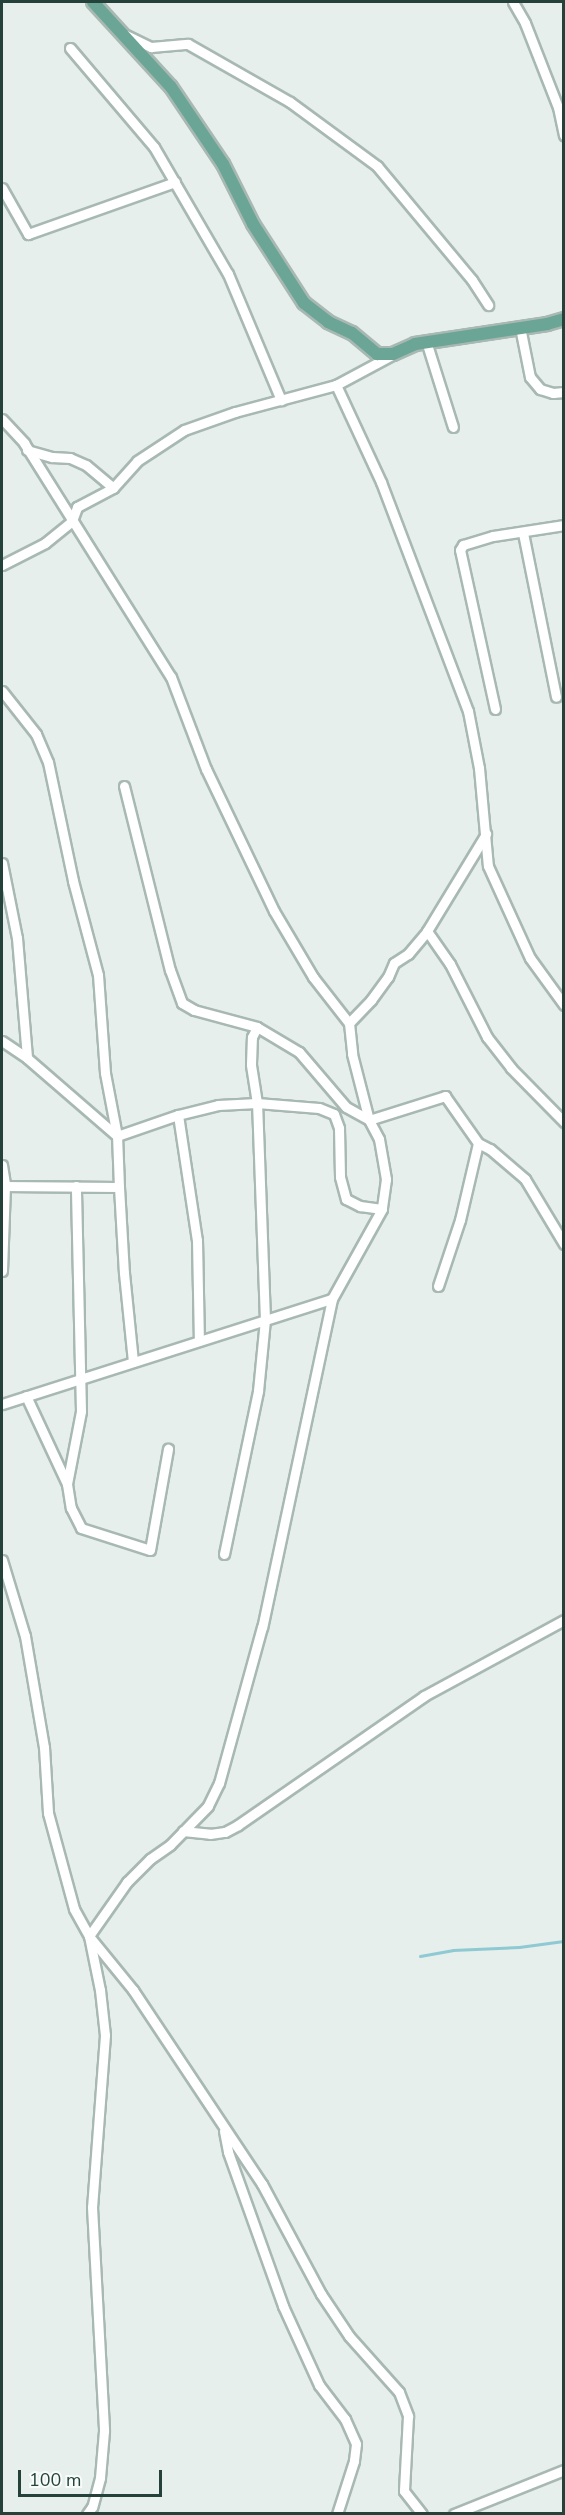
<!DOCTYPE html>
<style>
body{margin:0}
#map{position:relative;width:565px;height:2515px;overflow:hidden;background:#e6efeb;font-family:"Nunito Sans",sans-serif}
div>[style]{position:absolute}
.stream>*{height:3px;margin:-1.5px;padding:0 1.5px;transform-origin:1.5px;border-radius:1.5px;background:#8ec9d4}
.roads{filter:drop-shadow(2px 0 #a8b8b2) drop-shadow(-2px 0 #a8b8b2) drop-shadow(0 2px #a8b8b2) drop-shadow(0 -2px #a8b8b2)}
.minor>*{height:9px;margin:-4.5px;padding:0 4.5px;transform-origin:4.5px;border-radius:4.5px;background:#fff}
.major>*{height:12px;margin:-6px;padding:0 6px;transform-origin:6px;border-radius:6px;background:#6aa596}
span{translate:-50% -50%;white-space:nowrap;text-align:center;line-height:1.15;-webkit-text-stroke:6px #f7fbf9;paint-order:stroke}
.frame{position:absolute;inset:0;border:3px solid #24423a;pointer-events:none}
.scale{position:absolute;left:18px;top:2470px;width:144px;height:27px;box-sizing:border-box;border:3px solid #24423a;border-top:0;padding-left:8px;font-size:18px;line-height:21px;white-space:nowrap;color:#24423a;-webkit-text-stroke:4px #f7fbf9;paint-order:stroke}
</style>
<div id="map">
<div class="stream">
<i style="left:420px;top:1956px;width:34px;rotate:-10deg"></i>
<i style="left:453px;top:1950px;width:66px;rotate:-2.6deg"></i>
<i style="left:519px;top:1947px;width:45px;rotate:-7.6deg"></i>
</div>
<div class="roads">
<div class="minor">
<i style="left:513px;top:2px;width:24px;rotate:60deg"></i>
<i style="left:525px;top:23px;width:90px;rotate:68.6deg"></i>
<i style="left:558px;top:107px;width:29px;rotate:78deg"></i>
<i style="left:126px;top:35px;width:28px;rotate:26deg"></i>
<i style="left:151px;top:47px;width:37px;rotate:-5deg"></i>
<i style="left:188px;top:44px;width:117px;rotate:29.6deg"></i>
<i style="left:290px;top:102px;width:108px;rotate:36.3deg"></i>
<i style="left:377px;top:166px;width:148px;rotate:50.2deg"></i>
<i style="left:472px;top:280px;width:30px;rotate:57deg"></i>
<i style="left:70px;top:48px;width:130px;rotate:49.7deg"></i>
<i style="left:154px;top:147px;width:147px;rotate:59.8deg"></i>
<i style="left:228px;top:274px;width:137px;rotate:67.2deg"></i>
<i style="left:2px;top:188px;width:53px;rotate:60.5deg"></i>
<i style="left:28px;top:234px;width:156px;rotate:-19.5deg"></i>
<i style="left:520px;top:327px;width:51px;rotate:78.7deg"></i>
<i style="left:530px;top:377px;width:16px;rotate:50deg"></i>
<i style="left:540px;top:389px;width:14px;rotate:17deg"></i>
<i style="left:553px;top:393px;width:11px;rotate:-5deg"></i>
<i style="left:426px;top:341px;width:90px;rotate:72.6deg"></i>
<i style="left:336px;top:385px;width:107px;rotate:65.1deg"></i>
<i style="left:381px;top:482px;width:245px;rotate:69.2deg"></i>
<i style="left:468px;top:711px;width:58px;rotate:79.1deg"></i>
<i style="left:479px;top:768px;width:98px;rotate:84.8deg"></i>
<i style="left:488px;top:866px;width:101px;rotate:65.5deg"></i>
<i style="left:530px;top:958px;width:58px;rotate:54.1deg"></i>
<i style="left:2px;top:419px;width:33px;rotate:47deg"></i>
<i style="left:24px;top:443px;width:276px;rotate:57.9deg"></i>
<i style="left:171px;top:677px;width:98px;rotate:69.2deg"></i>
<i style="left:206px;top:769px;width:157px;rotate:64.4deg"></i>
<i style="left:274px;top:911px;width:77px;rotate:59.4deg"></i>
<i style="left:313px;top:977px;width:58px;rotate:52deg"></i>
<i style="left:349px;top:1023px;width:31px;rotate:84deg"></i>
<i style="left:352px;top:1054px;width:68px;rotate:75.6deg"></i>
<i style="left:369px;top:1120px;width:21px;rotate:62deg"></i>
<i style="left:379px;top:1139px;width:41px;rotate:80.1deg"></i>
<i style="left:386px;top:1179px;width:30px;rotate:98deg"></i>
<i style="left:382px;top:1209px;width:103px;rotate:119.1deg"></i>
<i style="left:332px;top:1299px;width:335px;rotate:102deg"></i>
<i style="left:262px;top:1627px;width:162px;rotate:105.4deg"></i>
<i style="left:219px;top:1783px;width:25px;rotate:116deg"></i>
<i style="left:208px;top:1806px;width:54px;rotate:134.3deg"></i>
<i style="left:170px;top:1845px;width:24px;rotate:145deg"></i>
<i style="left:150px;top:1859px;width:33px;rotate:135deg"></i>
<i style="left:127px;top:1882px;width:66px;rotate:125.1deg"></i>
<i style="left:89px;top:1936px;width:55px;rotate:78.5deg"></i>
<i style="left:100px;top:1990px;width:45px;rotate:83.7deg"></i>
<i style="left:105px;top:2035px;width:172px;rotate:94.3deg"></i>
<i style="left:92px;top:2207px;width:224px;rotate:86.9deg"></i>
<i style="left:104px;top:2431px;width:47px;rotate:94.9deg"></i>
<i style="left:100px;top:2478px;width:30px;rotate:105deg"></i>
<i style="left:92px;top:2507px;width:9px;rotate:126deg"></i>
<i style="left:27px;top:450px;width:26px;rotate:16deg"></i>
<i style="left:52px;top:457px;width:18px;rotate:3deg"></i>
<i style="left:70px;top:458px;width:17px;rotate:24deg"></i>
<i style="left:86px;top:465px;width:35px;rotate:40deg"></i>
<i style="left:523px;top:533px;width:167px;rotate:78.6deg"></i>
<i style="left:2px;top:565px;width:48px;rotate:-27.1deg"></i>
<i style="left:45px;top:543px;width:35px;rotate:-39deg"></i>
<i style="left:72px;top:521px;width:15px;rotate:-70deg"></i>
<i style="left:77px;top:507px;width:41px;rotate:-27.8deg"></i>
<i style="left:113px;top:488px;width:36px;rotate:-48deg"></i>
<i style="left:137px;top:461px;width:56px;rotate:-33.4deg"></i>
<i style="left:184px;top:430px;width:54px;rotate:-19.4deg"></i>
<i style="left:235px;top:412px;width:105px;rotate:-15deg"></i>
<i style="left:336px;top:385px;width:64px;rotate:-28.2deg"></i>
<i style="left:2px;top:691px;width:55px;rotate:51.7deg"></i>
<i style="left:36px;top:734px;width:30px;rotate:67deg"></i>
<i style="left:48px;top:762px;width:122px;rotate:78.1deg"></i>
<i style="left:73px;top:881px;width:97px;rotate:75.1deg"></i>
<i style="left:98px;top:975px;width:98px;rotate:85.9deg"></i>
<i style="left:105px;top:1073px;width:64px;rotate:79.2deg"></i>
<i style="left:495px;top:709px;width:163px;rotate:-102.4deg"></i>
<i style="left:460px;top:550px;width:6px;rotate:-59deg"></i>
<i style="left:463px;top:545px;width:31px;rotate:-17deg"></i>
<i style="left:493px;top:536px;width:72px;rotate:-8.8deg"></i>
<i style="left:124px;top:786px;width:190px;rotate:76deg"></i>
<i style="left:170px;top:970px;width:35px;rotate:70deg"></i>
<i style="left:182px;top:1003px;width:14px;rotate:30deg"></i>
<i style="left:194px;top:1010px;width:65px;rotate:15.1deg"></i>
<i style="left:257px;top:1027px;width:49px;rotate:30.8deg"></i>
<i style="left:299px;top:1052px;width:72px;rotate:49.5deg"></i>
<i style="left:346px;top:1107px;width:26px;rotate:29deg"></i>
<i style="left:369px;top:1120px;width:80px;rotate:-17.5deg"></i>
<i style="left:445px;top:1096px;width:57px;rotate:54.9deg"></i>
<i style="left:478px;top:1143px;width:13px;rotate:27deg"></i>
<i style="left:490px;top:1149px;width:46px;rotate:40.6deg"></i>
<i style="left:525px;top:1179px;width:76px;rotate:59deg"></i>
<i style="left:2px;top:863px;width:76px;rotate:78.7deg"></i>
<i style="left:17px;top:938px;width:120px;rotate:85.2deg"></i>
<i style="left:427px;top:931px;width:40px;rotate:55.1deg"></i>
<i style="left:450px;top:964px;width:82px;rotate:63.1deg"></i>
<i style="left:487px;top:1037px;width:39px;rotate:52deg"></i>
<i style="left:511px;top:1068px;width:76px;rotate:45.5deg"></i>
<i style="left:349px;top:1023px;width:32px;rotate:-46deg"></i>
<i style="left:371px;top:1000px;width:29px;rotate:-54deg"></i>
<i style="left:388px;top:977px;width:15px;rotate:-67deg"></i>
<i style="left:394px;top:963px;width:17px;rotate:-33deg"></i>
<i style="left:408px;top:954px;width:30px;rotate:-50deg"></i>
<i style="left:427px;top:931px;width:114px;rotate:-58.7deg"></i>
<i style="left:2px;top:1041px;width:30px;rotate:34deg"></i>
<i style="left:27px;top:1058px;width:119px;rotate:40.9deg"></i>
<i style="left:178px;top:1115px;width:126px;rotate:81.4deg"></i>
<i style="left:197px;top:1240px;width:101px;rotate:88.9deg"></i>
<i style="left:2px;top:1165px;width:20px;rotate:81deg"></i>
<i style="left:5px;top:1185px;width:86px;rotate:92deg"></i>
<i style="left:2px;top:1186px;width:117px;rotate:0.5deg"></i>
<i style="left:119px;top:1187px;width:51px;rotate:-92.2deg"></i>
<i style="left:117px;top:1136px;width:65px;rotate:-19deg"></i>
<i style="left:178px;top:1115px;width:41px;rotate:-14deg"></i>
<i style="left:218px;top:1105px;width:39px;rotate:-3deg"></i>
<i style="left:257px;top:1103px;width:62px;rotate:4.6deg"></i>
<i style="left:319px;top:1108px;width:16px;rotate:22deg"></i>
<i style="left:334px;top:1114px;width:15px;rotate:70deg"></i>
<i style="left:339px;top:1128px;width:49px;rotate:88.8deg"></i>
<i style="left:340px;top:1177px;width:23px;rotate:75deg"></i>
<i style="left:346px;top:1199px;width:16px;rotate:27deg"></i>
<i style="left:360px;top:1206px;width:22px;rotate:8deg"></i>
<i style="left:119px;top:1187px;width:86px;rotate:86.7deg"></i>
<i style="left:124px;top:1273px;width:89px;rotate:84.2deg"></i>
<i style="left:438px;top:1286px;width:70px;rotate:-71.6deg"></i>
<i style="left:460px;top:1220px;width:79px;rotate:-76.8deg"></i>
<i style="left:26px;top:1396px;width:97px;rotate:65deg"></i>
<i style="left:67px;top:1484px;width:24px;rotate:81deg"></i>
<i style="left:71px;top:1508px;width:22px;rotate:63deg"></i>
<i style="left:81px;top:1528px;width:72px;rotate:17.7deg"></i>
<i style="left:150px;top:1550px;width:103px;rotate:-79.9deg"></i>
<i style="left:2px;top:1404px;width:346px;rotate:-17.7deg"></i>
<i style="left:67px;top:1484px;width:74px;rotate:-79.1deg"></i>
<i style="left:81px;top:1411px;width:225px;rotate:-91.3deg"></i>
<i style="left:224px;top:1554px;width:167px;rotate:-78.2deg"></i>
<i style="left:258px;top:1391px;width:71px;rotate:-84.4deg"></i>
<i style="left:265px;top:1320px;width:217px;rotate:-92.1deg"></i>
<i style="left:257px;top:1103px;width:39px;rotate:-99deg"></i>
<i style="left:251px;top:1064px;width:27px;rotate:-88deg"></i>
<i style="left:252px;top:1037px;width:11px;rotate:-63deg"></i>
<i style="left:2px;top:1560px;width:79px;rotate:73.2deg"></i>
<i style="left:25px;top:1636px;width:113px;rotate:80.3deg"></i>
<i style="left:44px;top:1747px;width:66px;rotate:86.5deg"></i>
<i style="left:48px;top:1813px;width:99px;rotate:74.8deg"></i>
<i style="left:74px;top:1909px;width:31px;rotate:61deg"></i>
<i style="left:89px;top:1936px;width:70px;rotate:50.8deg"></i>
<i style="left:133px;top:1990px;width:233px;rotate:56.4deg"></i>
<i style="left:262px;top:2184px;width:125px;rotate:61.8deg"></i>
<i style="left:321px;top:2294px;width:50px;rotate:56.3deg"></i>
<i style="left:349px;top:2336px;width:75px;rotate:48.2deg"></i>
<i style="left:399px;top:2392px;width:26px;rotate:69deg"></i>
<i style="left:408px;top:2416px;width:75px;rotate:93.1deg"></i>
<i style="left:404px;top:2491px;width:29px;rotate:52deg"></i>
<i style="left:183px;top:1831px;width:27px;rotate:6deg"></i>
<i style="left:210px;top:1834px;width:15px;rotate:-8deg"></i>
<i style="left:225px;top:1832px;width:15px;rotate:-28deg"></i>
<i style="left:238px;top:1825px;width:226px;rotate:-34.7deg"></i>
<i style="left:424px;top:1696px;width:159px;rotate:-28.5deg"></i>
<i style="left:224px;top:2131px;width:21px;rotate:79deg"></i>
<i style="left:228px;top:2152px;width:164px;rotate:70.3deg"></i>
<i style="left:283px;top:2306px;width:87px;rotate:65.5deg"></i>
<i style="left:319px;top:2385px;width:43px;rotate:52.6deg"></i>
<i style="left:345px;top:2419px;width:27px;rotate:66deg"></i>
<i style="left:356px;top:2444px;width:17px;rotate:97deg"></i>
<i style="left:354px;top:2461px;width:56px;rotate:107.8deg"></i>
<i style="left:454px;top:2514px;width:118px;rotate:-21.8deg"></i>
</div>
<div class="major">
<i style="left:93px;top:2px;width:115px;rotate:47.5deg"></i>
<i style="left:171px;top:87px;width:93px;rotate:56deg"></i>
<i style="left:223px;top:164px;width:67px;rotate:63.4deg"></i>
<i style="left:253px;top:224px;width:94px;rotate:57.2deg"></i>
<i style="left:304px;top:303px;width:31px;rotate:38deg"></i>
<i style="left:328px;top:322px;width:26px;rotate:25deg"></i>
<i style="left:352px;top:333px;width:33px;rotate:40deg"></i>
<i style="left:377px;top:354px;width:16px"></i>
<i style="left:393px;top:354px;width:24px;rotate:-24deg"></i>
<i style="left:415px;top:344px;width:134px;rotate:-8.6deg"></i>
<i style="left:547px;top:324px;width:18px;rotate:-16deg"></i>
</div>
</div>
<div class="frame"></div>
<div class="scale">100 m</div>
</div>
